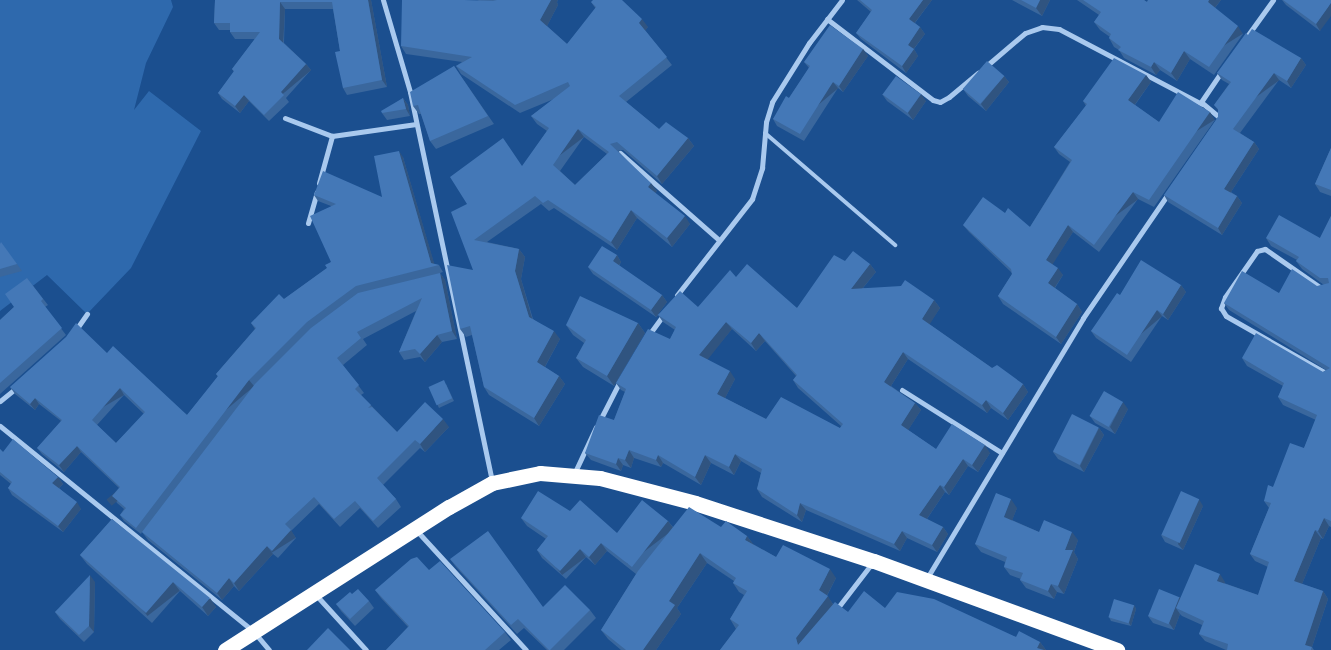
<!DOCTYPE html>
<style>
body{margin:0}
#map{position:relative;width:1331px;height:650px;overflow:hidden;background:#1b4f8f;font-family:"Alegreya Sans",sans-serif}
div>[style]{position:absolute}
.green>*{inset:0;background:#2e69ad}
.lane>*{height:4px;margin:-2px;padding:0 2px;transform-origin:2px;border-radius:2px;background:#a9c9ee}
.street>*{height:5px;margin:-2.5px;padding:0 2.5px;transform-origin:2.5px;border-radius:2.5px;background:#a9c9ee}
.highway>*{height:15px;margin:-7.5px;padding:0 7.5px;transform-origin:7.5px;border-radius:7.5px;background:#fff}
.wall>*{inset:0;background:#3a679d}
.shaded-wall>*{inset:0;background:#305480;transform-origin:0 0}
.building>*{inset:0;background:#4478b7;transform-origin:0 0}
span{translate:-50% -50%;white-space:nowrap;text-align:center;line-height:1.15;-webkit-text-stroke:4px #1b4f8f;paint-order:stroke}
</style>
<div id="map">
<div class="green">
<i style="clip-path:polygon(0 0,171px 0,173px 7px,146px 63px,134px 110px,149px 91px,201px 131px,131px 268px,87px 314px,47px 275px,0 311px)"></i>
</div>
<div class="lane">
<i style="left:765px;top:133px;width:172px;rotate:40.7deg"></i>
</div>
<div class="street">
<i style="left:383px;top:0;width:96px;rotate:73.6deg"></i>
<i style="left:410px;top:92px;width:399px;rotate:78.1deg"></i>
<i style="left:827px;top:19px;width:133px;rotate:37.4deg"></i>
<i style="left:933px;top:100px;width:7px;rotate:16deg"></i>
<i style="left:940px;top:102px;width:10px;rotate:-29deg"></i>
<i style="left:949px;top:97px;width:38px;rotate:-40deg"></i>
<i style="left:1245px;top:39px;width:48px;rotate:-54.3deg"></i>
<i style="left:985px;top:67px;width:52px;rotate:-40.4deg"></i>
<i style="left:1025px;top:33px;width:18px;rotate:-19deg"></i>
<i style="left:1042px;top:27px;width:17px;rotate:7deg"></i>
<i style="left:1059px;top:29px;width:161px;rotate:27.7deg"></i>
<i style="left:285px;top:118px;width:50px;rotate:21deg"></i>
<i style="left:332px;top:136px;width:85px;rotate:-8.1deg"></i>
<i style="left:1219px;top:121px;width:4px;rotate:-90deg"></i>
<i style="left:1219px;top:117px;width:23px;rotate:-140deg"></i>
<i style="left:1201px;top:102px;width:37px;rotate:-56deg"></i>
<i style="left:620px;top:153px;width:132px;rotate:41.3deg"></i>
<i style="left:319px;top:183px;width:49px;rotate:-74.5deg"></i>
<i style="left:308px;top:223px;width:32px;rotate:-74deg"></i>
<i style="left:1331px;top:289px;width:7px;rotate:172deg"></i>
<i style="left:1324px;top:290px;width:72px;rotate:-145.2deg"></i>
<i style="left:1265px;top:249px;width:8px;rotate:166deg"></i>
<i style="left:1257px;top:251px;width:56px;rotate:124.8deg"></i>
<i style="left:1225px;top:297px;width:12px;rotate:110deg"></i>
<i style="left:1221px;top:308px;width:9px;rotate:58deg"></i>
<i style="left:1226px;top:316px;width:121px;rotate:29.7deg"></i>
<i style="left:677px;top:295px;width:122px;rotate:-52deg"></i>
<i style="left:752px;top:199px;width:33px;rotate:-72deg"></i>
<i style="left:762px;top:168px;width:46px;rotate:-85deg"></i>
<i style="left:766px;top:122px;width:21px;rotate:-73deg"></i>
<i style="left:772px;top:102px;width:70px;rotate:-57.9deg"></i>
<i style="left:809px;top:43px;width:54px;rotate:-52.5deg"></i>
<i style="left:75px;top:331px;width:21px;rotate:-55deg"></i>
<i style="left:648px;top:336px;width:27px;rotate:-54deg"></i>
<i style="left:902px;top:390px;width:118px;rotate:32.2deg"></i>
<i style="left:0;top:401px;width:22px;rotate:-39deg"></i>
<i style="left:600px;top:420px;width:44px;rotate:-62.9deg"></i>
<i style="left:0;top:426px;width:327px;rotate:39deg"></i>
<i style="left:254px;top:632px;width:23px;rotate:50deg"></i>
<i style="left:574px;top:474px;width:52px;rotate:-64.9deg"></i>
<i style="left:417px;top:531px;width:161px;rotate:47.5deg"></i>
<i style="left:927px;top:578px;width:303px;rotate:-59deg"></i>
<i style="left:1083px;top:318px;width:150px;rotate:-55.6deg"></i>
<i style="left:316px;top:595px;width:74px;rotate:47.7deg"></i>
<i style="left:836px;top:610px;width:59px;rotate:-52.5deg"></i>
</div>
<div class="highway">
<i style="left:225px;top:650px;width:266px;rotate:-32.6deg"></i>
<i style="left:449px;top:507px;width:49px;rotate:-29.2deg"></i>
<i style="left:492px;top:483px;width:49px;rotate:-11.8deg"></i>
<i style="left:540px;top:473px;width:60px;rotate:4.8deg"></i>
<i style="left:600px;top:478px;width:98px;rotate:14.7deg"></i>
<i style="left:695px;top:503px;width:188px;rotate:18deg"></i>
<i style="left:874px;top:561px;width:259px;rotate:20.1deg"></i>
</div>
<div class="wall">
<i style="clip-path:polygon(215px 0,371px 0,387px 87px,347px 95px,343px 88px,340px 51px,333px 9px,285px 9px,284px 43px,306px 64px,311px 70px,286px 98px,289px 102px,269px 121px,249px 101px,240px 113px,222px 99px,218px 93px,234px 72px,232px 69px,255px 39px,235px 39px,230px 32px,230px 30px,219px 30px,214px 23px)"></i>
<i style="clip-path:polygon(evenodd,477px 0,558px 0,557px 2px,558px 5px,547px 26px,567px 44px,596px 9px,591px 2px,648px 27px,645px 30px,672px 65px,626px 102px,659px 129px,688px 138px,694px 146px,662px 184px,623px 150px,618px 151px,657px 191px,655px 193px,690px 224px,672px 247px,637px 218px,617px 250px,554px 208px,549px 211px,541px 204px,487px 242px,519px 249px,525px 257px,521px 279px,533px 319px,560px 339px,545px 367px,559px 376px,565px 384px,539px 426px,489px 395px,484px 387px,472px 335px,466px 337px,460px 329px,473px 270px,467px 204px,523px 166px,547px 131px,537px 124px,531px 116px,554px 99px,520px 113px,461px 74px,456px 66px,462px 62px,406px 54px,401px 46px,479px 1px,477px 0,584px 137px,607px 154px,575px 185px,560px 171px,584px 137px)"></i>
<i style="clip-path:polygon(857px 0,932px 0,915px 23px,920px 27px,925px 34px,914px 49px,918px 56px,906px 73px,861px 39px,856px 33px,871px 12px)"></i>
<i style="clip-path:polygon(1012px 0,1050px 0,1042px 16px)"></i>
<i style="clip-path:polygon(1077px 0,1144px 0,1147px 2px,1148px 0,1221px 0,1215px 8px,1243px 34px,1214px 75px,1190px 59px,1177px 81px,1160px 70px,1156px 75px,1124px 58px,1119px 50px,1114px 47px,1109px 38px,1110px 37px,1100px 30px,1094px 22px,1099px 15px)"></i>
<i style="clip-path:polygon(1282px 0,1331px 0,1320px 31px,1286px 5px)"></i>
<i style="clip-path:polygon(1248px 35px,1301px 58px,1306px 65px,1291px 88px,1279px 80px,1240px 133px,1254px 142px,1259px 149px,1231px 192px,1237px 196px,1242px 203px,1222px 235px,1168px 202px,1164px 195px,1218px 117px,1218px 110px,1214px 105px,1229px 84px,1222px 80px,1217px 73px)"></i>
<i style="clip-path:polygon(863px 49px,868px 56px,843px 92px,838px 88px,804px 141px,777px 126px,773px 119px,789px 98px,809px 68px,804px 62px)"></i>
<i style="clip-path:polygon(454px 66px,494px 124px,436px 149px,430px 141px,421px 114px,419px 114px,413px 106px)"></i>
<i style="clip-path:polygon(1146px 75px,1151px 82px,1135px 105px,1159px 122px,1215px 120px,1154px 207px,1138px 199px,1099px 252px,1073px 232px,1052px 264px,1063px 275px,1055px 288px,1077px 304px,1082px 312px,1061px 344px,1003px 304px,998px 296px,1012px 274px,1011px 272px,969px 232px,963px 225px,1005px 213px,1030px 227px,1070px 162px,1059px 154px,1054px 147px,1086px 106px,1083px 101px)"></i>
<i style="clip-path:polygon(1004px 76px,1009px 82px,986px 111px,968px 96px,963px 89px)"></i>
<i style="clip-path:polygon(882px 94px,926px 101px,913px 120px,887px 101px)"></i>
<i style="clip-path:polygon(403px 98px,408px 105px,410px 116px,387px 120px,382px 113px)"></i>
<i style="clip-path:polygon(1331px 148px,1331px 196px,1320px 192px,1315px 184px)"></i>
<i style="clip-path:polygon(evenodd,403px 157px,434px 264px,439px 265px,443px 272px,440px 273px,445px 280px,457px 339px,442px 342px,425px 362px,420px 357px,404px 360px,399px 352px,416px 311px,363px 339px,367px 345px,343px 365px,364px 393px,361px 395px,397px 432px,449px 427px,425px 452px,420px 448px,383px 485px,396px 499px,401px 507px,378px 528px,360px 508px,340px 527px,319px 504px,291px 531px,296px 538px,278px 558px,273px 554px,239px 591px,234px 586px,222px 600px,148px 540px,142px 532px,141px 534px,124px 521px,120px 515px,124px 509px,117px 503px,112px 496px,119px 488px,81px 452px,64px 472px,42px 454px,37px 448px,61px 421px,39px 404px,35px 410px,15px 394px,10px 387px,107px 353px,187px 415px,218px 377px,216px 374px,255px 329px,251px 323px,327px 268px,331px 262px,331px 206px,318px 201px,314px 195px,382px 197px,403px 157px,124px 395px,144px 414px,116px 443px,97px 425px,124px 395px)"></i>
<i style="clip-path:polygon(1331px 216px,1331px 527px,1329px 526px,1323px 539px,1321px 538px,1302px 584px,1323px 591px,1328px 599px,1312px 647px,1314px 650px,1226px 650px,1205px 641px,1199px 634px,1202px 625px,1182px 616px,1180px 614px,1174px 630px,1153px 623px,1148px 616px,1179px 597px,1180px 598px,1225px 582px,1224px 583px,1258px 595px,1268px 567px,1255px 561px,1250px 554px,1269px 508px,1264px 501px,1273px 487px,1304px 448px,1316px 420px,1283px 405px,1278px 397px,1283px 386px,1247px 366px,1242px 358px,1323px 372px,1326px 370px,1229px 310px,1224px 303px,1279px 293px,1324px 285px,1302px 269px,1296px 261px,1297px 260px,1271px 246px,1266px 238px,1320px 238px)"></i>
<i style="clip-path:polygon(0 244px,17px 264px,22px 271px,0 277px)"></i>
<i style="clip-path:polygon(evenodd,617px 255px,621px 262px,619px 266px,662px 295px,667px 302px,658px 314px,698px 307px,736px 277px,797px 308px,845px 261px,870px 264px,876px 272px,863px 288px,934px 300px,940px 308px,929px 324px,992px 368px,1023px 384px,1028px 392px,1008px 420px,991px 408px,987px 413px,908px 359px,891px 386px,915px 403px,921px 410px,908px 430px,936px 449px,990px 453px,978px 472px,968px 466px,949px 495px,945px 492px,927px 519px,943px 527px,948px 534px,937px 552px,907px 538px,900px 551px,806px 510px,802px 522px,762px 497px,757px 489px,761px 473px,741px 461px,734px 475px,711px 463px,701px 485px,663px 463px,661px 467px,634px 458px,631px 468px,623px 465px,621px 471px,591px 460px,585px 453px,614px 420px,625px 392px,621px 390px,616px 383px,670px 339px,675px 330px,663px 322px,658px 315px,656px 317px,593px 274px,588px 267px,617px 255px,732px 329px,756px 351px,765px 341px,796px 376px,793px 380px,798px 388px,841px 426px,840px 428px,766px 419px,725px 398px,735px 379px,707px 359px,732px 329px)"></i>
<i style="clip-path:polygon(27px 278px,48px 305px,45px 307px,66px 335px,0 394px,0 320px,14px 307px)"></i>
<i style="clip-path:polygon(1181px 285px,1186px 292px,1168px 320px,1162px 316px,1131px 362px,1096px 338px,1091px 331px,1120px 295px)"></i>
<i style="clip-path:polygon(638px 323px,645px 333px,614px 386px,583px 367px,576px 358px,584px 343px,573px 335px,566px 325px)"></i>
<i style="clip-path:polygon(446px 384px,454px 401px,439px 408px,437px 404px)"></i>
<i style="clip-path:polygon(1128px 409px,1115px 434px,1095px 423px,1090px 416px)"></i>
<i style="clip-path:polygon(1099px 428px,1104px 435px,1084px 472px,1058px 459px,1053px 452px)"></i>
<i style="clip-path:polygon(0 449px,3px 452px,58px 477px,63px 484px,59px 488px,81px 509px,63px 532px,12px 495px,8px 488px,11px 484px,0 475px)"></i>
<i style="clip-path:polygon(1203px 506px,1183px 550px,1165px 542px,1161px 535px)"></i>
<i style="clip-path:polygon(1017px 508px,1012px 520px,1039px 532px,1078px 540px,1074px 552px,1078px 559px,1064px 594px,1057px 592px,1054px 599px,1026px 588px,1020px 580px,1021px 579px,1010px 575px,1004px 567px,1005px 562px,981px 552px,975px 544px)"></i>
<i style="clip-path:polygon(570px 511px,617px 533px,668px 521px,673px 527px,721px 527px,747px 536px,753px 544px,776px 557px,836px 578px,827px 596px,833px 604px,848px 612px,885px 608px,1040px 642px,1046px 650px,720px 650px,736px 629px,730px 619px,744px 595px,739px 592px,733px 583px,734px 581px,707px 563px,677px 608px,681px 614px,656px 650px,621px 650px,608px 639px,601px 630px,636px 574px,607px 551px,595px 565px,586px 557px,566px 579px,542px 558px,537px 550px,546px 539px,527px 526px,521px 518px)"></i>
<i style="clip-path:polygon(112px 519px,216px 607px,208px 616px,180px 591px,152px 623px,87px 564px,80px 555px)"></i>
<i style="clip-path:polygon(450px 559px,543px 607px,590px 610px,596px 618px,564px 650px,547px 650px,524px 628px,517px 634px,456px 567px)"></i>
<i style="clip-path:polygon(429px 570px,505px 632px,511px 640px,499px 650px,386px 650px,408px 627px,381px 598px,375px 590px)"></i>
<i style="clip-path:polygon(95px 582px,94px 632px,84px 642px,60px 619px,55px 612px)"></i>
<i style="clip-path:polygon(352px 594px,369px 601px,374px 608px,355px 626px,341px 611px,336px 604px)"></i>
<i style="clip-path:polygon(1134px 605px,1136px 609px,1131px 626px,1111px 621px,1109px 617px)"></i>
</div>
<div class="shaded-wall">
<i style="clip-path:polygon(368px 0,371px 0,387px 87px,382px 80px)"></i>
<i style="clip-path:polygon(551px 0,558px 0,557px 2px,558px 5px,546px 28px,540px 20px)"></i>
<i style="clip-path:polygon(923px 0,932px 0,913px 25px,909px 19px)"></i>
<i style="clip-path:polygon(1040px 0,1050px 0,1042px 16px,1036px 8px)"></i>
<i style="clip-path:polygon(1209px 0,1221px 0,1213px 10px,1208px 2px)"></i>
<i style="clip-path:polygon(280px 2px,285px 9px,283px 46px,279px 39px)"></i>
<i style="clip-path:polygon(1331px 3px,1331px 16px,1320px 31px,1316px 24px)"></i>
<i style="clip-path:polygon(642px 19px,648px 27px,645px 31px,639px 23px)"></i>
<i style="left:1238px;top:26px;width:9px;height:50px;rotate:58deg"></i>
<i style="clip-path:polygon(920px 27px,925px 34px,912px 51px,908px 45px)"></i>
<i style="clip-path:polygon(863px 49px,868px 56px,843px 92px,839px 86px)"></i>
<i style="clip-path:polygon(914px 49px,918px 56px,906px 73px,902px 66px)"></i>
<i style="clip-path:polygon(1184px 51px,1190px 59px,1177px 81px,1171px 73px)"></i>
<i style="clip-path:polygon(1301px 58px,1306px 65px,1291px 88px,1287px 81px)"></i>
<i style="clip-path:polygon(1154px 62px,1160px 70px,1156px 75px,1151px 67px)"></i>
<i style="left:306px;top:64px;width:8px;height:38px;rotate:50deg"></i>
<i style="left:1274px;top:73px;width:9px;height:69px;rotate:54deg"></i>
<i style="clip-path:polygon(1146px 75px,1151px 82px,1133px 107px,1128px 100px)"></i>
<i style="clip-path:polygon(1004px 76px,1009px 82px,986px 111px,981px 104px)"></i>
<i style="left:833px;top:82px;width:8px;height:62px;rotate:50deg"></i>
<i style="clip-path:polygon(921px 94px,926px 101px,913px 120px,908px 113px)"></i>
<i style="clip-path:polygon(244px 95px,249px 101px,240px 113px,235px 106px)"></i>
<i style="clip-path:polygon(403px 98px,408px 105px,410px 116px,406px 109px)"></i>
<i style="left:1210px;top:112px;width:9px;height:107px;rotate:58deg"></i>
<i style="left:578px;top:129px;width:10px;height:44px;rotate:53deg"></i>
<i style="clip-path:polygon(688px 138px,694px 146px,662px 184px,657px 176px)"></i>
<i style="clip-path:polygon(1254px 142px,1259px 149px,1229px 195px,1224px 189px)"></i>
<i style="clip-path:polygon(399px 151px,403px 157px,435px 266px,431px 263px)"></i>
<i style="clip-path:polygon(651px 183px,657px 191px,654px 195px,648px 187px)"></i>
<i style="left:1133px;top:192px;width:9px;height:66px;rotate:54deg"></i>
<i style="clip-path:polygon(1237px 196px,1242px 203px,1222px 235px,1218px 228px)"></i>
<i style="clip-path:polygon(631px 210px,637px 218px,617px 250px,611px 242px)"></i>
<i style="clip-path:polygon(685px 216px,690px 224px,672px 247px,667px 238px)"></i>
<i style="clip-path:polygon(1068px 225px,1073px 232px,1051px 267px,1046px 260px)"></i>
<i style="clip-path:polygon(519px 249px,525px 257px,521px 279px,534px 325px,529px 317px,515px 271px)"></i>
<i style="clip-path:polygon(617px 255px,621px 262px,617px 268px,613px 261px)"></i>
<i style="clip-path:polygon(870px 264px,876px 272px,856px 296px,851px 289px)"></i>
<i style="clip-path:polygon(1058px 268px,1063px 275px,1053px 290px,1048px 283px)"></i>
<i style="clip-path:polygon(440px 273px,445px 280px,457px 339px,452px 331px)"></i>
<i style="clip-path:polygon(1181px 285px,1186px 292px,1168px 320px,1163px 314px)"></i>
<i style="clip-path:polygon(662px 295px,667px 302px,656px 317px,651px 310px)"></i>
<i style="clip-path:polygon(934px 300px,940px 308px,928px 327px,922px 319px)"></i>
<i style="clip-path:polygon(1077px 304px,1082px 312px,1061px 344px,1056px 337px)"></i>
<i style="left:1157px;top:310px;width:8px;height:54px;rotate:50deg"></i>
<i style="clip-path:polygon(726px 322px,732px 329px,705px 363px,699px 355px)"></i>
<i style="clip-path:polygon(638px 323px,645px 333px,614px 386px,607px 376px)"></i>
<i style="clip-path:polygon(554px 331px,560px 339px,543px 370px,537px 362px)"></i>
<i style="clip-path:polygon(759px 333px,765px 341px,756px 351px,751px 343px)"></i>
<i style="clip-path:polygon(437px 335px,442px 342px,425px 362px,420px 354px)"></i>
<i style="clip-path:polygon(903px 352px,908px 359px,889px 389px,884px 382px)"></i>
<i style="clip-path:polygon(730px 371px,735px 379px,723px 402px,717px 394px)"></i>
<i style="clip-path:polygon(559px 376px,565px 384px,539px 426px,534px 418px)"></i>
<i style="left:249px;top:380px;width:8px;height:186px;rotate:50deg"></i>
<i style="clip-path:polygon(1023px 384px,1028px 392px,1008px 420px,1003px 413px)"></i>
<i style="left:120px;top:388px;width:8px;height:43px;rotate:60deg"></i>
<i style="clip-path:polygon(35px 398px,39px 404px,35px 410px,30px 404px)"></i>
<i style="clip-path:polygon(986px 400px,991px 408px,987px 413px,982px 405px)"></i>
<i style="clip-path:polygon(1123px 402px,1128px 409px,1115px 434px,1110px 427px)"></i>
<i style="clip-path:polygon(915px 403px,921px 410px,907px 432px,901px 425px)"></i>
<i style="clip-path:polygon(443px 419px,449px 427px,425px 452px,420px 444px)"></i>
<i style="clip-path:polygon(1099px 428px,1104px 435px,1084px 472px,1080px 466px)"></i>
<i style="clip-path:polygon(985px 445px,990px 453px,978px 472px,972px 465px)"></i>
<i style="clip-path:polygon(77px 446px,81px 452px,64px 472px,59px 465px)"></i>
<i style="clip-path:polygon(629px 450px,634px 458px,631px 468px,625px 460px)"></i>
<i style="clip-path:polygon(735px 454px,741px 461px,734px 475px,729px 467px)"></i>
<i style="clip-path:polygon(658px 455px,663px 463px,661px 467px,656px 460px)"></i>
<i style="clip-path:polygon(705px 455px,711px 463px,701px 485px,695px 477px)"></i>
<i style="clip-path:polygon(618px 458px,623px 465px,621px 471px,616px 464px)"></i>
<i style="clip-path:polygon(963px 459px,968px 466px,949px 495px,944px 487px)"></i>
<i style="clip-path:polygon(58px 477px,63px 484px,57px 490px,52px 483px)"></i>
<i style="clip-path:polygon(940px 485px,945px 492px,924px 523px,919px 515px)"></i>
<i style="clip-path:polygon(1011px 499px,1017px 508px,1010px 526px,1004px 517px)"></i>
<i style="clip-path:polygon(1199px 499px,1203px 506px,1183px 550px,1178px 544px)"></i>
<i style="clip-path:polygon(77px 502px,81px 509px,63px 532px,58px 526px)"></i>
<i style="clip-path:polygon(800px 503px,806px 510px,802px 522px,797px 515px)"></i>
<i style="clip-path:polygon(1324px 518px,1329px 526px,1323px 539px,1318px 531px)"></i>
<i style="left:668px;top:521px;width:10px;height:58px;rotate:53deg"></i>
<i style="clip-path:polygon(943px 527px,948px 534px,937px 552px,932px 545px)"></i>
<i style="left:291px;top:530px;width:9px;height:28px;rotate:58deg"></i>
<i style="clip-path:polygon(1315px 530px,1321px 538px,1300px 589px,1294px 581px)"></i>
<i style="clip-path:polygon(902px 531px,907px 538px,900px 551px,894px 544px)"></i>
<i style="clip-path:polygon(1072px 532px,1078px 540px,1074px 552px,1078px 559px,1064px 594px,1058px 586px,1065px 550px)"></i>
<i style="clip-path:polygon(747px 536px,754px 545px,745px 540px)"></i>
<i style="clip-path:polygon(601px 543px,607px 551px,595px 565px,589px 557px)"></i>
<i style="clip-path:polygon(267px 546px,273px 554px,239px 591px,234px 583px)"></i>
<i style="left:580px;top:549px;width:10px;height:30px;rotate:53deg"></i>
<i style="clip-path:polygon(700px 553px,707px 563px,677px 608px,681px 614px,656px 650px,643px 650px,669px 601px)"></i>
<i style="clip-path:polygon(830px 569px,836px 578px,825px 599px,819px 590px)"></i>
<i style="clip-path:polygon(1220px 574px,1225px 582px,1222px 589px,1217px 581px)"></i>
<i style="clip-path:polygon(90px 575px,95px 582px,94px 632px,89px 626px)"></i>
<i style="clip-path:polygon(229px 578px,234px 586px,222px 600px,217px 593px)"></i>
<i style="left:173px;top:582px;width:11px;height:41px;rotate:52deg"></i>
<i style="clip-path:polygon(1051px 584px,1057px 592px,1054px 599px,1048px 591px)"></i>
<i style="clip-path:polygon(1323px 591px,1328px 599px,1311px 650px,1305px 645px)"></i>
<i style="clip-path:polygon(828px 596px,834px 606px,798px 645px,796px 638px)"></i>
<i style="clip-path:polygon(1179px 597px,1184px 603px,1176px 608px,1180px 614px,1174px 630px,1169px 623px)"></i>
<i style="clip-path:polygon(210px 598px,216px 607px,208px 616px,202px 607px)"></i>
<i style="clip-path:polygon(1134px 605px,1136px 609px,1131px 626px,1129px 623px)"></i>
<i style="clip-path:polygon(1040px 642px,1046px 650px,1039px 650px,1037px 648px)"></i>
</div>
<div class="building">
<i style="clip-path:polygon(215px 0,368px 0,382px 80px,343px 88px,335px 52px,340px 51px,332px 2px,280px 2px,279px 39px,306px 64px,281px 92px,284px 95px,264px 115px,244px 95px,235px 106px,218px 93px,234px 71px,232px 69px,260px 32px,230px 32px,230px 23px,214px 23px)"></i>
<i style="clip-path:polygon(evenodd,402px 0,464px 0,497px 1px,493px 0,551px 0,540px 20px,567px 44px,596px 7px,591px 2px,593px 0,622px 0,642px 19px,639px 23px,667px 57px,619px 96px,659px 129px,666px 122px,688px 138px,657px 176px,617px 142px,610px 144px,651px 183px,648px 187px,685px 216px,667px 238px,631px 210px,611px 242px,548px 200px,543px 203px,535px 196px,474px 240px,519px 249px,515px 271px,529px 317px,554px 331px,537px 362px,559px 376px,534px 418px,484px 387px,470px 326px,460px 329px,447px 265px,473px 270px,451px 212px,467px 204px,450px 177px,503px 138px,522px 166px,549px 128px,531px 116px,570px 86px,568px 82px,515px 105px,456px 66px,472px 57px,401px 46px,402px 0,578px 129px,609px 152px,575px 185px,553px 165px,578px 129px)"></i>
<i style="clip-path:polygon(860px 0,923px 0,909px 19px,920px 27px,908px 45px,914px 49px,902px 66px,856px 33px,872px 10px)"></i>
<i style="clip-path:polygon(1021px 0,1040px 0,1036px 8px)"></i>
<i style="clip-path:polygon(1083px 0,1144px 0,1147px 2px,1148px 0,1209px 0,1208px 2px,1238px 26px,1209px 67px,1184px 51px,1171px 73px,1154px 62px,1151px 67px,1118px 50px,1121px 47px,1109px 38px,1111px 34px,1094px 22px,1101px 12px)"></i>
<i style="clip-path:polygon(1283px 0,1331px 0,1331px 3px,1316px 24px)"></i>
<i style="clip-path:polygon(830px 25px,863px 49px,839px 86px,833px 82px,800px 134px,773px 119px,786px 96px,789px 98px,810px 66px,804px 62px)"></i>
<i style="clip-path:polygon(1252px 29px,1301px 58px,1287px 81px,1274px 73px,1233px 129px,1254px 142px,1224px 189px,1237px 196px,1218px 228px,1164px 195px,1218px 117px,1218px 109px,1214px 105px,1231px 82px,1217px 73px,1246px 33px,1248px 35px)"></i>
<i style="clip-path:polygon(1114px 58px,1146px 75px,1128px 100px,1159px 122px,1178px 92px,1210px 112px,1149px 200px,1133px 192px,1094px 245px,1068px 225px,1046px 260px,1058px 268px,1048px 283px,1077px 304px,1056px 337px,998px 296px,1012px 274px,1011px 269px,963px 225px,983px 197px,1005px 213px,1008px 208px,1030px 227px,1072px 160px,1054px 147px,1087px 104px,1083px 101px)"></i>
<i style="left:987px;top:61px;width:23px;height:37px;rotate:41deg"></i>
<i style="clip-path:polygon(454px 66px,488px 116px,430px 141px,418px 105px,413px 106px,410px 92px)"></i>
<i style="left:896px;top:76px;width:31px;height:23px;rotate:36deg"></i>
<i style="clip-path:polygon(403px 98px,406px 109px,382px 113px,381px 111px)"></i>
<i style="clip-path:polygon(1331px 148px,1331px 190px,1315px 184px)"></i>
<i style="clip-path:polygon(evenodd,399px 151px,431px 263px,439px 265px,356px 286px,307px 322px,249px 380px,136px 528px,120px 515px,126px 508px,112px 496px,120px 487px,77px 446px,59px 465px,37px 448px,62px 420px,35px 398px,30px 404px,10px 387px,66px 337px,76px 323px,107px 353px,113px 346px,187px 415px,218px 376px,216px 374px,256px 328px,251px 323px,279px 294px,284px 299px,327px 268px,325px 265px,331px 262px,310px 216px,336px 204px,314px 195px,323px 171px,382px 197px,374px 156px,399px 151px,120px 388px,145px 412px,116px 443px,92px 420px,120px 388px)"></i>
<i style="clip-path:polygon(1279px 215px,1320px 238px,1331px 216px,1331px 521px,1324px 518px,1318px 531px,1315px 530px,1294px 581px,1323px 591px,1305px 645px,1312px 647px,1311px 650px,1227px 650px,1228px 644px,1199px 634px,1204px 621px,1176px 608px,1195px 564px,1220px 574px,1217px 581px,1258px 595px,1269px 562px,1250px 554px,1271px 503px,1264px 501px,1268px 485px,1273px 487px,1290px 443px,1304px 448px,1317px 415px,1278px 397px,1284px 383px,1242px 358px,1256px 333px,1323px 372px,1330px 368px,1224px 303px,1242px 271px,1279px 293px,1292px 269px,1317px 286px,1329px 283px,1328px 278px,1320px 278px,1296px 261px,1299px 257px,1266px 238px)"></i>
<i style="clip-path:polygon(1px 242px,17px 264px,0 269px,0 244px)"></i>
<i style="clip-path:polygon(602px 246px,617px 255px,613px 261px,662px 295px,651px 310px,588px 267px)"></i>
<i style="clip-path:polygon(evenodd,853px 251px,870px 264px,851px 289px,901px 286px,905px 280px,934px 300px,922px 319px,992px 368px,997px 365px,1023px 384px,1003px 413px,986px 400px,982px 405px,903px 352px,884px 382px,915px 403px,901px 425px,936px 449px,952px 424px,985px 445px,972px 465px,963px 459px,944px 487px,940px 485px,919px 515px,943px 527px,932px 545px,902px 531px,894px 544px,800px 503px,797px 515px,757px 489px,762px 469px,735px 454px,729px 467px,705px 455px,695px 477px,658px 455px,656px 460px,629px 450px,625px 460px,618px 458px,616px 464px,585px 453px,599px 415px,614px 420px,626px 389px,616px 383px,648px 329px,670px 339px,676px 327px,658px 315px,680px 291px,698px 307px,730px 270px,736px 277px,747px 264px,797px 308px,834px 255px,845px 261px,853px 251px,726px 322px,751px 343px,759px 333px,797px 375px,793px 380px,843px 424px,840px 428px,781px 397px,766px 419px,717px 394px,730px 371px,699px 355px,726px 322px)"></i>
<i style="clip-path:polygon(1141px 260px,1181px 285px,1163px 314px,1157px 310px,1127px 355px,1091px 331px,1117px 293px,1120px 295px)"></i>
<i style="clip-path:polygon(440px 273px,452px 331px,437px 335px,420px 354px,415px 349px,399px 352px,422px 298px,357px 332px,361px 338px,337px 358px,359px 385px,355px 389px,371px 405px,368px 408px,372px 407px,397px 432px,425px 402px,443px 419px,420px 444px,415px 440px,377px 478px,396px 499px,373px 521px,355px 501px,334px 519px,314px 497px,285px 524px,291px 530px,272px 551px,267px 546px,234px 583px,229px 578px,217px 593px,142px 532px,255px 384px,311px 328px,358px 293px)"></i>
<i style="clip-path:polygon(27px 278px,43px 299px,41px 301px,62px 328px,0 383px,0 320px,14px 307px,5px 294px)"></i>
<i style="clip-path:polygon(580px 296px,638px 323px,607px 376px,576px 358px,586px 340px,566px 325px)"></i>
<i style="left:444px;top:380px;width:20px;height:17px;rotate:66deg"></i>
<i style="left:1104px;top:391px;width:22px;height:29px;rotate:30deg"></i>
<i style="left:1072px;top:414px;width:30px;height:42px;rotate:27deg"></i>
<i style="clip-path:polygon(13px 439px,58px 477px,52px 483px,77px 502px,58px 526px,8px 488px,12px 482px,0 472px,0 449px,3px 452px)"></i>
<i style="clip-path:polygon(538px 491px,570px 511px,580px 500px,617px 533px,642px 500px,668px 521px,632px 567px,601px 543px,589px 557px,580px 549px,560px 571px,537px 550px,548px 536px,521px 518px)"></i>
<i style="left:1181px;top:491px;width:20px;height:48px;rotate:24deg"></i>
<i style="clip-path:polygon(996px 493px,1011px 499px,1004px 517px,1039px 532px,1044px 520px,1072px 532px,1065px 550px,1073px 550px,1058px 586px,1051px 584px,1048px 591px,1020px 580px,1023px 573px,1004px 567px,1007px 557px,975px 544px)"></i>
<i style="clip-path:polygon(689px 507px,721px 527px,726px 521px,747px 536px,745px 540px,776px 557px,783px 545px,830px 569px,819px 590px,828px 596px,796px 638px,798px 645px,835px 602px,848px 612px,864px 591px,885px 608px,897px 592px,934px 599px,1016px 637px,1019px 631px,1040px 642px,1037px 648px,1044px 650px,720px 650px,739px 625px,730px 619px,747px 591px,733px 583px,736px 578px,700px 553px,669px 601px,675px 605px,643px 650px,626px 650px,601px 630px,638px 571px)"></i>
<i style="clip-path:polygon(112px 519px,210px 598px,202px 607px,173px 582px,146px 613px,80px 555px)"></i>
<i style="clip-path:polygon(488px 531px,543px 607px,565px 585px,590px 610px,550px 650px,549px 650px,518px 619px,511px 625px,450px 559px)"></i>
<i style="clip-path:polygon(417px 557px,429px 570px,440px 561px,505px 632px,485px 650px,386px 650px,409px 626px,375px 590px,411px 559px)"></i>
<i style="clip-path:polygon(90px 575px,89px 626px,79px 635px,55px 612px)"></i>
<i style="clip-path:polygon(358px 589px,369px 601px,350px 619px,336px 604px,350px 592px,352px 594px)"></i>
<i style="left:1159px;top:589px;width:22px;height:29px;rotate:22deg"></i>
<i style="left:1114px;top:599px;width:21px;height:19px;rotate:17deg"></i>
<i style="clip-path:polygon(328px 628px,350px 650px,307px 650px)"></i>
</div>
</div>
